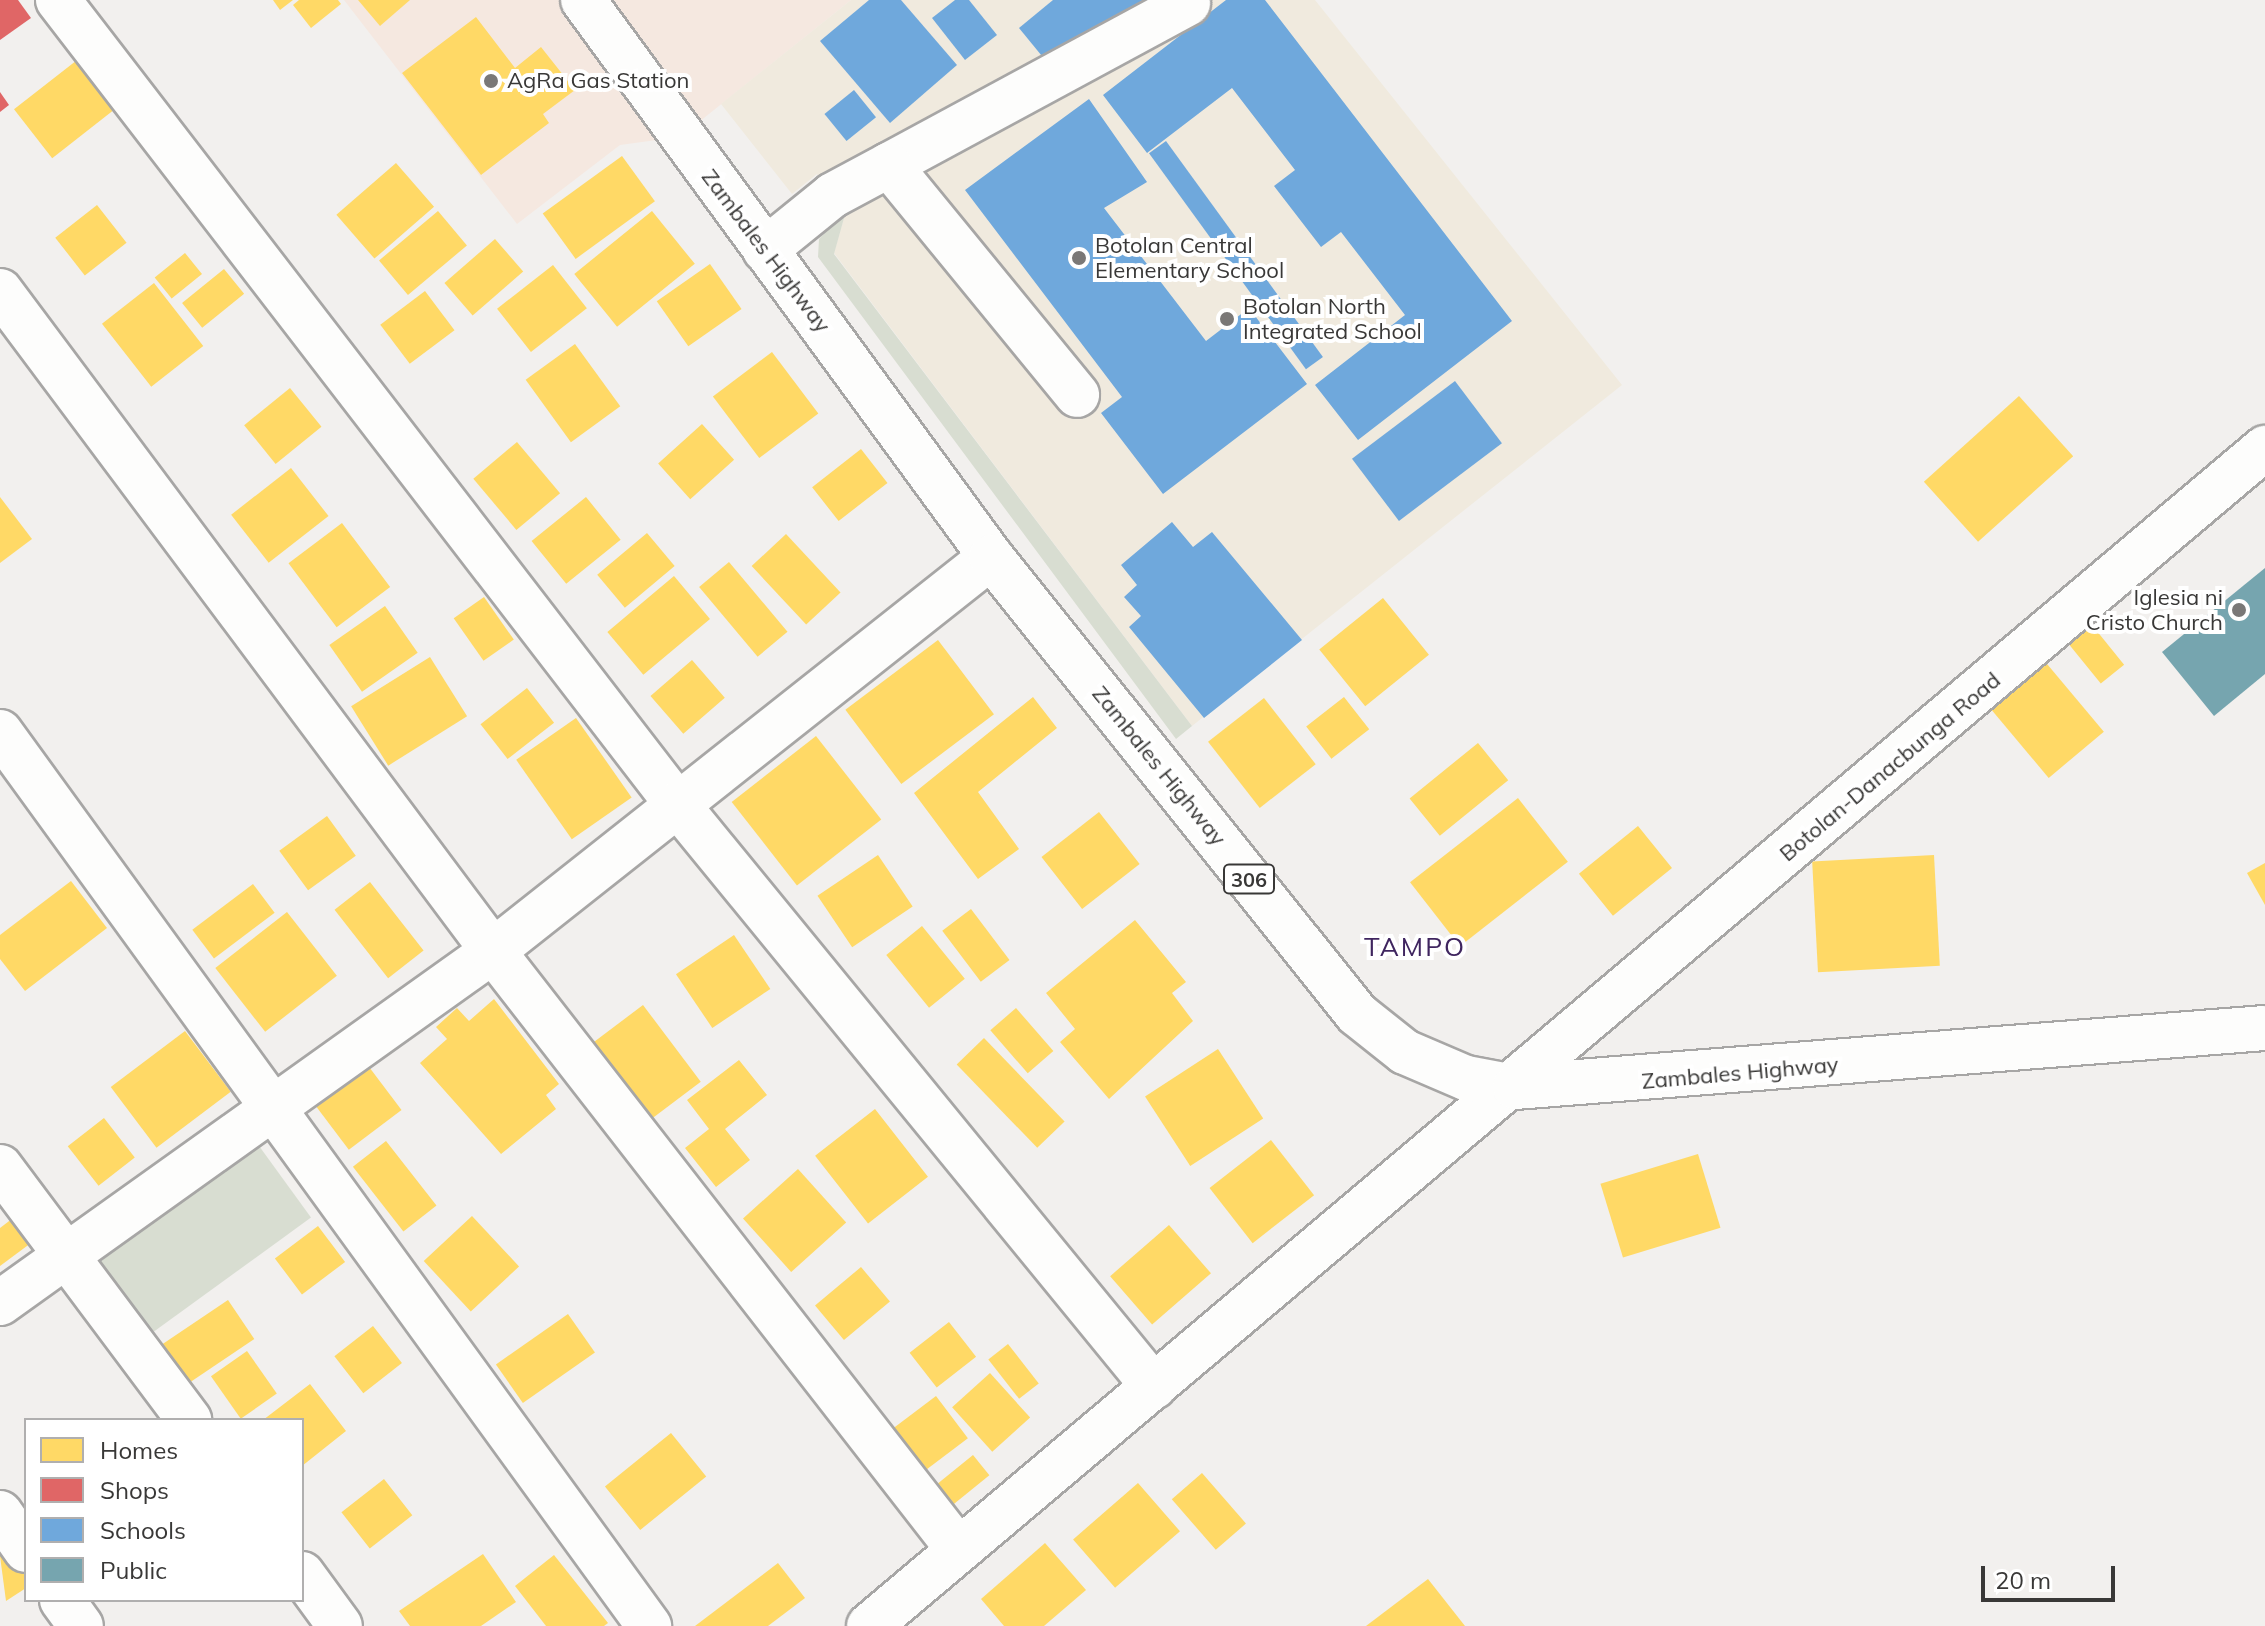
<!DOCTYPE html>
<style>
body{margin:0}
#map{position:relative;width:2265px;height:1626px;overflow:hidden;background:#f2f0ee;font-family:Mulish,sans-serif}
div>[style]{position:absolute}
.commercial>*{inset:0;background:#f5e8e0}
.education>*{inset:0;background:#f0eade}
.green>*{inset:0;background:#d8ddd1;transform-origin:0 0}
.homes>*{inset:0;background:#ffd966;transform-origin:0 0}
.shops>*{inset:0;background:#e06666}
.schools>*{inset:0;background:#6fa8dc;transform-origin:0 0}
.public>*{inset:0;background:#76a5af}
.roads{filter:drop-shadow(2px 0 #a7a6a5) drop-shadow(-2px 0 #a7a6a5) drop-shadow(0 2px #a7a6a5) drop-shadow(0 -2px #a7a6a5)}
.minor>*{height:44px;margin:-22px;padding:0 22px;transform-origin:22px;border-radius:22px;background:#fdfdfc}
.major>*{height:44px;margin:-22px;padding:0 22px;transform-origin:22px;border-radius:22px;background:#fdfdfc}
.dots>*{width:22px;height:22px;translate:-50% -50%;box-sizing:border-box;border:4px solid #fff;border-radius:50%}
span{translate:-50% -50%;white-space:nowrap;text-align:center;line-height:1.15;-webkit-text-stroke:8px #fff;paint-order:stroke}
.shield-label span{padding:2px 6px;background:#fff;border:2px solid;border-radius:6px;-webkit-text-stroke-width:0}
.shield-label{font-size:20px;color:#393837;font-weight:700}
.poi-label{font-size:22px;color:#393837}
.left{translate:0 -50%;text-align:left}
.right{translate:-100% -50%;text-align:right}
.street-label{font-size:22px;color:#393837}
.quarter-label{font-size:26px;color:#3f255f;letter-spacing:2px}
.legend{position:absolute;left:24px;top:1418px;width:280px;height:184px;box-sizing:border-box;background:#fff;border:2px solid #b0afaf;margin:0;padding:10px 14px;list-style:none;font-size:24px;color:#393837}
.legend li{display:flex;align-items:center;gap:16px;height:40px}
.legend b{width:40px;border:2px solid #b0afaf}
.scale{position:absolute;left:1981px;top:1566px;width:134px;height:36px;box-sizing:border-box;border:4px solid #393837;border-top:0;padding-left:10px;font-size:24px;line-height:28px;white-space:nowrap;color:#393837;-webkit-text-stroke:6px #fff;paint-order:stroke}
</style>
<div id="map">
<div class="commercial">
<i style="clip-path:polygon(344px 0,561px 0,664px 139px,620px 145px,517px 224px)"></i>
<i style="clip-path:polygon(612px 0,851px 0,699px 122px)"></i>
</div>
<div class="education">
<i style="clip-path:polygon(851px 0,1315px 0,1622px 385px,1192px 726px,834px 253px,846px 211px,817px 174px,792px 194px,721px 104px)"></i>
</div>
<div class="green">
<i style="clip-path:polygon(846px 211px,834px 254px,1192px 726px,1176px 739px,818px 257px,819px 239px)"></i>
<i style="left:254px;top:1139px;width:97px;height:206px;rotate:54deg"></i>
</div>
<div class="homes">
<i style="clip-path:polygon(273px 0,293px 0,280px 10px)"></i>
<i style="clip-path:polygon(299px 0,338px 0,341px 4px,311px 28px,293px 5px)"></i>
<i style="clip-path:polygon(358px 0,410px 0,380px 26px)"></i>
<i style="clip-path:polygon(476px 17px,515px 68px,541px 47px,575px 90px,543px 114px,549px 123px,481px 175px,402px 73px)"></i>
<i style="left:81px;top:57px;width:62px;height:85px;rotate:52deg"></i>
<i style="left:622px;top:156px;width:56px;height:98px;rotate:54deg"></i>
<i style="left:396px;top:163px;width:58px;height:79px;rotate:49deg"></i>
<i style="left:97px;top:205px;width:48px;height:53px;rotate:52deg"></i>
<i style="left:438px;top:211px;width:45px;height:77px;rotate:50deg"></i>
<i style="left:652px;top:211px;width:68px;height:100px;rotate:51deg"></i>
<i style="left:495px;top:239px;width:43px;height:67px;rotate:49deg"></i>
<i style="left:185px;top:253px;width:27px;height:39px;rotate:51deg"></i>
<i style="left:710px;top:264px;width:55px;height:65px;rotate:55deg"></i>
<i style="left:553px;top:265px;width:55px;height:71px;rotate:52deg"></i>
<i style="left:224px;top:269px;width:32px;height:54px;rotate:51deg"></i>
<i style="left:154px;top:283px;width:80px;height:66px;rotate:52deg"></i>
<i style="left:425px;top:291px;width:49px;height:56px;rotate:53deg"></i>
<i style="left:575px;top:344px;width:77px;height:61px;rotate:54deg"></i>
<i style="left:772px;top:352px;width:77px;height:74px;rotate:53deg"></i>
<i style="left:290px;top:388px;width:50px;height:59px;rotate:51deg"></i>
<i style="left:2019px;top:396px;width:81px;height:128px;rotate:48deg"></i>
<i style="left:702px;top:424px;width:48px;height:59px;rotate:48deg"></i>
<i style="left:517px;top:442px;width:67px;height:57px;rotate:50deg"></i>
<i style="left:861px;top:449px;width:43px;height:62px;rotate:52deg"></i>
<i style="left:291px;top:468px;width:61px;height:76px;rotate:52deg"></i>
<i style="clip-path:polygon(0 497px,32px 539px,0 563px)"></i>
<i style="left:586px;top:497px;width:55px;height:70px;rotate:51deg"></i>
<i style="left:342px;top:523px;width:80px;height:67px;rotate:53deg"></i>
<i style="left:647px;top:533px;width:43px;height:65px;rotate:50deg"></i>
<i style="left:786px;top:534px;width:80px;height:47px;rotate:47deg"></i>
<i style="left:729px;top:562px;width:91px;height:39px;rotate:50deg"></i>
<i style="left:674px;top:576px;width:56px;height:87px;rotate:50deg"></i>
<i style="left:484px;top:597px;width:52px;height:37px;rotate:55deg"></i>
<i style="left:1383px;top:598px;width:73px;height:82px;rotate:51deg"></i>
<i style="left:385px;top:606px;width:57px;height:68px;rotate:55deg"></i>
<i style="left:2092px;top:625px;width:51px;height:30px;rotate:51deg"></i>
<i style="left:938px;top:640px;width:93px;height:116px;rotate:53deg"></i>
<i style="left:2037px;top:652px;width:104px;height:72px;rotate:50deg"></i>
<i style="left:430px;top:657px;width:70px;height:93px;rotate:58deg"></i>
<i style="left:692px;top:660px;width:50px;height:55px;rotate:49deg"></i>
<i style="left:527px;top:688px;width:44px;height:59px;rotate:52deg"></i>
<i style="clip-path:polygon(1033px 697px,1057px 728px,978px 792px,1019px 849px,978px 879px,914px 793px)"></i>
<i style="left:1344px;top:697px;width:41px;height:48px;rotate:52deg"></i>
<i style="left:1264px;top:698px;width:84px;height:71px;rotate:52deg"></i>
<i style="left:576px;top:718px;width:97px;height:73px;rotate:55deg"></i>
<i style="left:816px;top:736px;width:106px;height:107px;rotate:52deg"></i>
<i style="left:1478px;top:743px;width:48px;height:88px;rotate:51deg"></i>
<i style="left:1518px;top:798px;width:81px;height:137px;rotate:52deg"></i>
<i style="left:1099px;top:812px;width:66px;height:73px;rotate:52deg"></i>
<i style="left:327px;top:816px;width:49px;height:59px;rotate:54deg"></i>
<i style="left:1638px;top:826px;width:54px;height:76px;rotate:51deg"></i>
<i style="left:878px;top:855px;width:62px;height:73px;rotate:56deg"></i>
<i style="left:1934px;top:855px;width:111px;height:122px;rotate:87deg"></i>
<i style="clip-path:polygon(2265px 863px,2265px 905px,2247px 873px)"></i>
<i style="clip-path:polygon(71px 881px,107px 928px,25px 991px,0 959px,0 935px)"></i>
<i style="left:370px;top:882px;width:87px;height:45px;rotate:52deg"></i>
<i style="left:253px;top:884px;width:36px;height:76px;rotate:53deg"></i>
<i style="left:971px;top:909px;width:64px;height:36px;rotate:53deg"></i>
<i style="left:287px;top:912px;width:81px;height:91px;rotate:52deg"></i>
<i style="clip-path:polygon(1135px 920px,1186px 982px,1172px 993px,1193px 1021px,1109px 1099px,1060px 1042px,1075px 1029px,1046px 993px)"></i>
<i style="left:922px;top:926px;width:68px;height:46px;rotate:51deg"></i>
<i style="left:734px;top:935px;width:65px;height:70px;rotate:56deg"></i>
<i style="clip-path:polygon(494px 999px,559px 1084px,546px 1095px,556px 1109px,501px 1154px,420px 1063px,447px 1039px,436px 1027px,457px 1008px,469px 1021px)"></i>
<i style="left:643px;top:1005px;width:96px;height:66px;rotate:53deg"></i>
<i style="left:1016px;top:1008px;width:57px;height:34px;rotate:49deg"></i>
<i style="left:185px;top:1031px;width:76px;height:93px;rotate:53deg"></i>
<i style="left:984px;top:1038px;width:116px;height:38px;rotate:46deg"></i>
<i style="left:1218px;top:1049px;width:83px;height:87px;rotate:57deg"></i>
<i style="left:357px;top:1051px;width:74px;height:66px;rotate:53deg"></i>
<i style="clip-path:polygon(739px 1060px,767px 1095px,725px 1129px,750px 1160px,716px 1187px,685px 1148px,709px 1129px,687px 1100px)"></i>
<i style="left:875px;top:1109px;width:86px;height:76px;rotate:52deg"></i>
<i style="left:104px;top:1118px;width:50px;height:46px;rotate:52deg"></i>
<i style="left:1271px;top:1140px;width:70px;height:78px;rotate:52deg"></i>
<i style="left:386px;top:1141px;width:82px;height:42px;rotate:52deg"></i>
<i style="left:1698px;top:1154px;width:77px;height:102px;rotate:73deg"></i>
<i style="left:798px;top:1169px;width:72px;height:74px;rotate:48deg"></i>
<i style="clip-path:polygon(17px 1215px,35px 1240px,0 1266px,0 1228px)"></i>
<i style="left:472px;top:1216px;width:69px;height:66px;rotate:47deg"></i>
<i style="left:1169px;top:1225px;width:64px;height:78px;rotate:49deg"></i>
<i style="left:318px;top:1226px;width:45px;height:54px;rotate:53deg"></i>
<i style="left:861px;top:1267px;width:45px;height:60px;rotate:50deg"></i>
<i style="left:228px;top:1300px;width:47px;height:90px;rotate:56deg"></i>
<i style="left:568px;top:1314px;width:47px;height:88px;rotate:55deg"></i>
<i style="left:949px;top:1322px;width:44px;height:50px;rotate:52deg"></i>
<i style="left:373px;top:1326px;width:47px;height:49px;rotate:52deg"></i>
<i style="left:1008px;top:1344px;width:50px;height:25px;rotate:52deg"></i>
<i style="left:247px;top:1351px;width:52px;height:44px;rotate:55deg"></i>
<i style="left:990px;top:1373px;width:60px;height:51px;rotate:48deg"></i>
<i style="clip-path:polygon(310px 1384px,346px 1431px,302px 1466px,302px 1420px,263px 1420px)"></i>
<i style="left:936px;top:1396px;width:53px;height:63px;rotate:53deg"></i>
<i style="left:671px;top:1433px;width:56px;height:85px;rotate:51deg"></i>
<i style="left:973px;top:1455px;width:26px;height:52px;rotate:51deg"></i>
<i style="left:1202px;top:1473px;width:67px;height:40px;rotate:49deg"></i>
<i style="left:384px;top:1479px;width:46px;height:54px;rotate:52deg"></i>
<i style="left:1138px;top:1483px;width:64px;height:86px;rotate:49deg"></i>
<i style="clip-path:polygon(1045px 1543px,1086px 1590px,1044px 1626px,1004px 1626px,981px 1599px)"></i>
<i style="clip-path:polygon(20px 1544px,26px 1588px,6px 1601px,0 1556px)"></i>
<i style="clip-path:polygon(483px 1554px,516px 1602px,481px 1626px,410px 1626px,399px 1611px)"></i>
<i style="clip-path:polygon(554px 1555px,608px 1623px,604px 1626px,546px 1626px,515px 1586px)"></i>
<i style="clip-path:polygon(778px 1563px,805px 1598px,768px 1626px,695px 1626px)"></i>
<i style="clip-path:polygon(1428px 1579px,1465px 1626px,1366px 1626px)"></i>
</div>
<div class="shops">
<i style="clip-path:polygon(0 0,18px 0,31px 18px,0 40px)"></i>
<i style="clip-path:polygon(0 92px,9px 105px,0 112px)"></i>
</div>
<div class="schools">
<i style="clip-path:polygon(869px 0,901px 0,957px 65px,890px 123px,820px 41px)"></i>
<i style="clip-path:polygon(955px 0,969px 0,997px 35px,965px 60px,932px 18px)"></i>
<i style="clip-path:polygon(1053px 0,1144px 0,1055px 72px,1019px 28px)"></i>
<i style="clip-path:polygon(1226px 0,1265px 0,1512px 321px,1358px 440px,1315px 385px,1405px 315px,1341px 232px,1321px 247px,1274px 186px,1295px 170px,1232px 88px,1147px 153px,1103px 95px)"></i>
<i style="left:854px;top:90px;width:35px;height:38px;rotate:51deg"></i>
<i style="clip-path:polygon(1089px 99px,1147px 182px,1104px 208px,1206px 341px,1249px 308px,1307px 384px,1163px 494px,1101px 413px,1122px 397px,965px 190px)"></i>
<i style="left:1166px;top:141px;width:267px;height:21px;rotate:54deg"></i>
<i style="left:1455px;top:381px;width:78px;height:129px;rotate:53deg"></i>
<i style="clip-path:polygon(1172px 522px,1193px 547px,1212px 532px,1302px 640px,1204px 718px,1129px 627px,1141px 616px,1124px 597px,1137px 585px,1121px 565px)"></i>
</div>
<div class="public">
<i style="clip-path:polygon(2265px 568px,2265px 674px,2214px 716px,2162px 652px)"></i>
</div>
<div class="roads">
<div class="minor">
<i style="left:58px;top:0;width:1015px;rotate:52.41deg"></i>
<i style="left:677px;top:804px;width:753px;rotate:50.71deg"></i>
<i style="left:889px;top:165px;width:340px;rotate:-28.4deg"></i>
<i style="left:765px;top:250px;width:87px;rotate:-39deg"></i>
<i style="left:833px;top:195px;width:64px;rotate:-28.2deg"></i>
<i style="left:889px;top:165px;width:297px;rotate:50.7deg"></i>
<i style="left:0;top:291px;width:824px;rotate:53.24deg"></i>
<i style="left:493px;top:951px;width:758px;rotate:52.13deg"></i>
<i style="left:0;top:732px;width:1105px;rotate:54.02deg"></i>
<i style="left:0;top:1167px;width:316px;rotate:53.2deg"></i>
<i style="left:0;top:1303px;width:606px;rotate:-35.53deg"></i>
<i style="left:493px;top:951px;width:635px;rotate:-38.35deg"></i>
<i style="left:0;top:1513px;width:45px;rotate:54.9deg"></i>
<i style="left:302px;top:1574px;width:64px;rotate:53.8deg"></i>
<i style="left:62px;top:1600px;width:32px;rotate:54deg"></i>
<i style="left:869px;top:1626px;width:1827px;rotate:-40.16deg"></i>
</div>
<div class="major">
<i style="left:583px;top:0;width:690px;rotate:53.78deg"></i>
<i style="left:991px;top:557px;width:585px;rotate:51.31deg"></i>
<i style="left:1357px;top:1014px;width:61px;rotate:38.4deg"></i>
<i style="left:1405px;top:1052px;width:66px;rotate:23.1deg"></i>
<i style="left:1466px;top:1078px;width:50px;rotate:10.4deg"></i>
<i style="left:1515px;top:1087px;width:752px;rotate:-4.5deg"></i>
</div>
</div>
<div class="dots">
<i style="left:491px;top:81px;background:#7a7877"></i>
<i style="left:1079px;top:258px;background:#7a7877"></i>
<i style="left:1227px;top:319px;background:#7a7877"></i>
<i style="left:2239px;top:610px;background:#7a7877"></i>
</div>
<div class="shield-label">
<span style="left:1249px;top:879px">306</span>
</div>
<div class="poi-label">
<span class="left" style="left:507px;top:81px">AgRa Gas Station</span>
<span class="left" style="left:1095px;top:258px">Botolan Central<br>Elementary School</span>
<span class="left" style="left:1243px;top:319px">Botolan North<br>Integrated School</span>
<span class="right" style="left:2223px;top:610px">Iglesia ni<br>Cristo Church</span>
</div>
<div class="street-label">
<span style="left:766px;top:251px;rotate:53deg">Zambales Highway</span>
<span style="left:1159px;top:766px;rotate:51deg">Zambales Highway</span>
<span style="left:1890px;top:767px;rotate:-40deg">Botolan-Danacbunga Road</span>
<span style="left:1740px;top:1073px;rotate:-5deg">Zambales Highway</span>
</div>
<div class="quarter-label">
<span style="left:1415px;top:947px">TAMPO</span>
</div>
<ul class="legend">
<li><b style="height:22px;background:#ffd966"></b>Homes</li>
<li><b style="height:22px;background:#e06666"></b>Shops</li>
<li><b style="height:22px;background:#6fa8dc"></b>Schools</li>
<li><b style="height:22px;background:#76a5af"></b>Public</li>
</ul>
<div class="scale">20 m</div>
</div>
